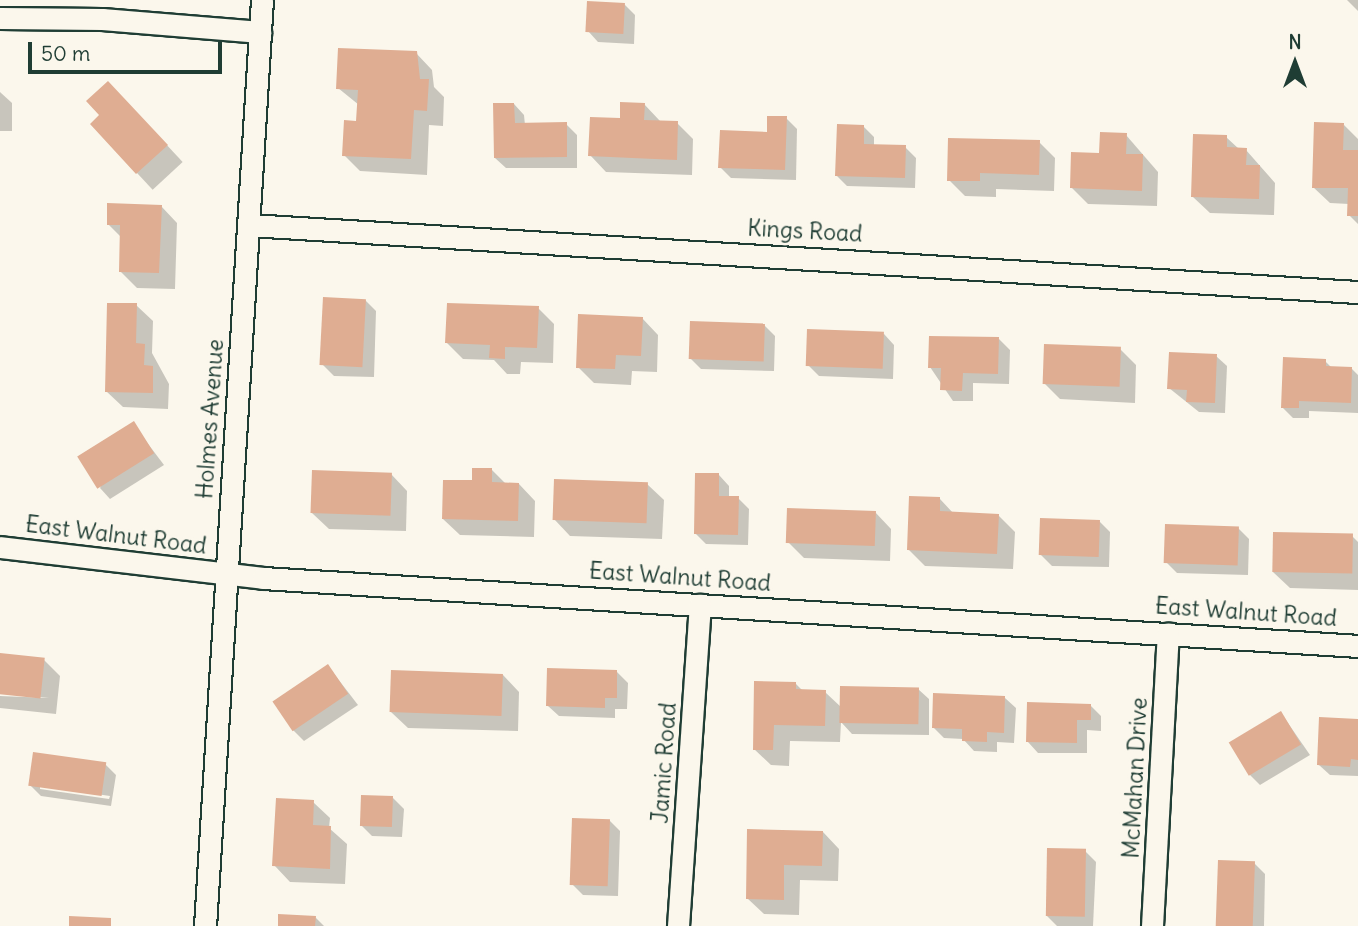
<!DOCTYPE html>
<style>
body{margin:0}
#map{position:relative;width:1358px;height:926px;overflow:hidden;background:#fbf7ec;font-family:Delius,sans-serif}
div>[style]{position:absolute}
.shadow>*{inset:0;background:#0003;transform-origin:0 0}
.building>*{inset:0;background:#dfad92;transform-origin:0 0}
.roads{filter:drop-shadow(2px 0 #1f3d34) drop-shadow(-2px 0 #1f3d34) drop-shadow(0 2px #1f3d34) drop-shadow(0 -2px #1f3d34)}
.minor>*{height:21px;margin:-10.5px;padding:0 10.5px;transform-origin:10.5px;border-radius:10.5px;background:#fbf7ec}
span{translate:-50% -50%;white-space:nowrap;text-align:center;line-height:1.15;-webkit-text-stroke:5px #fbf7ec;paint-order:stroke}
.street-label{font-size:23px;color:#1f3d34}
.north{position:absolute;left:1260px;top:28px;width:70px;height:70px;-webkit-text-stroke:5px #fbf7ec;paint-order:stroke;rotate:0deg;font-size:19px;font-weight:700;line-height:28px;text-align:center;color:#1f3d34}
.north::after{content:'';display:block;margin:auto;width:24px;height:32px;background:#1f3d34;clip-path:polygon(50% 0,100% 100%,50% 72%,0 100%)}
.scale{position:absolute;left:28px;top:42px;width:194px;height:32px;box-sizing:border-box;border:4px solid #1f3d34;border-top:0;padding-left:9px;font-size:21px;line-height:24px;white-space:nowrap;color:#1f3d34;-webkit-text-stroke:5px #fbf7ec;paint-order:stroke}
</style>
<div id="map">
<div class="shadow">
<i style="clip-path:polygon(1347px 0,1358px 0,1358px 11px)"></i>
<i style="clip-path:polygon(624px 4px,635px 15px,634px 44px,598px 42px,588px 31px)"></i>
<i style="clip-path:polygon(416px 53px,432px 70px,434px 87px,444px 97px,443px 126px,429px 125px,427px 175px,360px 171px,344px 155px,358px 123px,359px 105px,338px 88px)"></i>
<i style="clip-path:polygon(0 92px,12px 103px,12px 131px,0 131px)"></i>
<i style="left:124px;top:99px;width:86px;height:41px;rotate:47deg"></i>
<i style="clip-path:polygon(514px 104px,524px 115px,525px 125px,566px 124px,577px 135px,577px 168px,506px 168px,495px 158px)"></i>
<i style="clip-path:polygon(644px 104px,660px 121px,677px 123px,693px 139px,692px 175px,606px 172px,590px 155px,621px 120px)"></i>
<i style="clip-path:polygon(786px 118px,797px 129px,796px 180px,731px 178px,720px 167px)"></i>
<i style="clip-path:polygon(1344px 125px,1358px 139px,1358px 224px,1349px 215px,1349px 204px,1330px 203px,1313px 187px)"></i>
<i style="clip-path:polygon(863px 126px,874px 137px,874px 146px,905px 147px,916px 158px,915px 188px,847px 186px,837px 176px)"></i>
<i style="clip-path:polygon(1126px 135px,1158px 172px,1157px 206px,1088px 204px,1072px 188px,1101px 154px)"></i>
<i style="clip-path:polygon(1226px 137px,1239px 149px,1246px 150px,1275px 183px,1274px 215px,1210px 213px,1193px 197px)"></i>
<i style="clip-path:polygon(1039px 142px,1055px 158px,1054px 191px,996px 189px,996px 197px,965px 196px,949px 180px)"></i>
<i style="clip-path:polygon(161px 206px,177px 223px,175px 289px,137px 288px,120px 271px,121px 237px,108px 224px)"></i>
<i style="clip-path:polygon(365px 300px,376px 311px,374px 377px,334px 376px,323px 365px)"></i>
<i style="clip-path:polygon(136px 305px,153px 321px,152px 353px,169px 384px,168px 409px,123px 407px,106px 391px)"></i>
<i style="clip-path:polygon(538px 308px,554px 324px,553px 363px,521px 362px,520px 374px,507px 374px,494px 360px,463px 359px,447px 343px)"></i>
<i style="clip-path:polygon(642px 318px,658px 335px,657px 372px,632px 371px,631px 385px,594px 383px,578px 367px)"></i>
<i style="clip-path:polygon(764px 325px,775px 336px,774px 371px,701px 369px,690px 358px)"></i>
<i style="clip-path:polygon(884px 334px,894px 345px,893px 379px,819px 376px,808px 365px)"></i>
<i style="clip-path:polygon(999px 339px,1010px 350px,1009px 384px,973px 383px,973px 401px,953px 401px,930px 367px)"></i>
<i style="clip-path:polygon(1120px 349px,1136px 365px,1135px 403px,1060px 399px,1044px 383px)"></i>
<i style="clip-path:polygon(1216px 356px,1227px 366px,1225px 413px,1199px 412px,1169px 388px)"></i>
<i style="clip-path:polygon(1325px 361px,1332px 368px,1352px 369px,1358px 375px,1358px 413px,1309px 411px,1309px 418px,1293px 418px,1282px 407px)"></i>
<i style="clip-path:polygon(133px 424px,164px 465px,110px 499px,100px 488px)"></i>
<i style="clip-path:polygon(492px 470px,506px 484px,519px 484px,535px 501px,534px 537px,460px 535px,443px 519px,474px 482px)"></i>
<i style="clip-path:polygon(391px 474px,407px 491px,406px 531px,329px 529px,312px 513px)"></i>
<i style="clip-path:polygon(719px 475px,729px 486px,729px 498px,738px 498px,749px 509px,748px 545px,706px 544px,695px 533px)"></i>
<i style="clip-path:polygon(647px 484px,664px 500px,662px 539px,570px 536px,554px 519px)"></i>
<i style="clip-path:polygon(940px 499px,954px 514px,998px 515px,1015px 532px,1013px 569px,925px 566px,909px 550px)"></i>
<i style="clip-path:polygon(875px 512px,891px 529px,890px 561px,804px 558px,788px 542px)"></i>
<i style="clip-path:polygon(1099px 521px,1110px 532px,1109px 567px,1052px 566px,1041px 555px)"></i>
<i style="clip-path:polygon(1238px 528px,1249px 539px,1248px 575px,1177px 573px,1166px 562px)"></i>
<i style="clip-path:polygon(1352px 536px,1358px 542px,1358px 590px,1290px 588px,1273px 572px)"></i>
<i style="clip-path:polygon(0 654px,44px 660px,60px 676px,56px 714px,0 708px,0 696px,49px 698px,0 692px)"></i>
<i style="clip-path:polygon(328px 666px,358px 705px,304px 741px,293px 730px)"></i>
<i style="clip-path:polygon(617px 672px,628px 683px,627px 709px,615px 709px,615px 718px,559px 716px,548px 706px)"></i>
<i style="clip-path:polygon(503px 675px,519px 692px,518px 731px,408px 728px,391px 712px)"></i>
<i style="clip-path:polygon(796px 684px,803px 691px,825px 692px,842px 708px,918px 689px,929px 699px,929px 735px,852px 734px,841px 722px,840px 742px,790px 741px,789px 766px,771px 765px,754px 749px)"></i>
<i style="clip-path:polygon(1005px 698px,1016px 708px,1014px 743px,997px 742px,997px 752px,974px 751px,963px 739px,944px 738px,933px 727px)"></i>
<i style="clip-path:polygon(1090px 705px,1101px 716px,1101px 731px,1087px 730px,1087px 753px,1038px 753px,1028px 742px)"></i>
<i style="clip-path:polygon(1281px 713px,1310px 755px,1260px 785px,1249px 774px)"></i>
<i style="clip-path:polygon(1358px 720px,1358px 776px,1330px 775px,1319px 765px)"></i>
<i style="clip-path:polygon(evenodd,105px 764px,116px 775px,111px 806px,41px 796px,30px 785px,105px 764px,40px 786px,110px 796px,109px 799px,40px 789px,40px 786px)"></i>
<i style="clip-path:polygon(393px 798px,404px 809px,402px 837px,372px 836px,361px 825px)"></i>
<i style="clip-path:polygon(313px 802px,330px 818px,329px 828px,347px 844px,345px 884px,290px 882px,274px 865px)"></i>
<i style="clip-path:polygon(609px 820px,620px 831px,618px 896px,583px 895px,572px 884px)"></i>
<i style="clip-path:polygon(749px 831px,823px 832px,839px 849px,838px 881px,800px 880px,799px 915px,764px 914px,747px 898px)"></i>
<i style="clip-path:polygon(1085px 851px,1096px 862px,1093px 926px,1057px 926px,1046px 915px)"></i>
<i style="clip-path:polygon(1254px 863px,1265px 874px,1264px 926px,1217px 926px)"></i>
<i style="clip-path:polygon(315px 917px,324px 926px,280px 926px)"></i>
</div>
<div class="building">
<i style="left:587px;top:1px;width:38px;height:31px;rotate:3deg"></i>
<i style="clip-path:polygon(338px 48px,417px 51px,420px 79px,429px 79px,427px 111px,414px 110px,411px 159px,342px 156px,344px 120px,356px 121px,358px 90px,336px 89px)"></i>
<i style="clip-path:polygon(108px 81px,168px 145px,136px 174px,90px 124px,99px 115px,86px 101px)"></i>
<i style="clip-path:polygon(620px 102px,645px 103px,644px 120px,678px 121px,677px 160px,588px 156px,590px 117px,620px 118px)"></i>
<i style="clip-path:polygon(493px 103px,514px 103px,515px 123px,567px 122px,567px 157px,494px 158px)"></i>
<i style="clip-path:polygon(767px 116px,787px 116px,785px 170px,718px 168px,720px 130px,767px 132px)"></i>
<i style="clip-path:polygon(1314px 122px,1344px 123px,1343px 150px,1358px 150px,1358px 216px,1347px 216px,1348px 188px,1312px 188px)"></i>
<i style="clip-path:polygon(837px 124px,864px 125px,864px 144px,906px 145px,905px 178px,835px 176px)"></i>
<i style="clip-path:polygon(1100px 132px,1127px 133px,1126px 154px,1143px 154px,1142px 191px,1070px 188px,1071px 152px,1099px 153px)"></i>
<i style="clip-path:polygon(1193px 134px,1227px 135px,1227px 147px,1247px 148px,1246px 165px,1260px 165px,1259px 199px,1191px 197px)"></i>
<i style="clip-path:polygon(948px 138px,1040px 140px,1039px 175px,980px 173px,980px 181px,947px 181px)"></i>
<i style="clip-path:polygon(107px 203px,162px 205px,159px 273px,119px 272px,120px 225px,107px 225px)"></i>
<i style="left:323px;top:297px;width:43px;height:68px;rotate:3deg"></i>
<i style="clip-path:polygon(107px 303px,137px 303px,136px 343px,145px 344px,144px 365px,153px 366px,153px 393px,105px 392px)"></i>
<i style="clip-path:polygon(447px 303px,539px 306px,537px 348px,505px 347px,505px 359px,489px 358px,490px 345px,445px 343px)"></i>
<i style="clip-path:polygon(578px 314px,643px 317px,641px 356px,616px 355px,615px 369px,576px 368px)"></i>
<i style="left:690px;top:321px;width:75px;height:38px;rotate:2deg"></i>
<i style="left:807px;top:329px;width:77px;height:37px;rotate:2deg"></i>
<i style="clip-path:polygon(929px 336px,999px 337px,998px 374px,963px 373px,962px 391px,940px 390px,941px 368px,928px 368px)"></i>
<i style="left:1044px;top:344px;width:77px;height:40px;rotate:2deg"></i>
<i style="clip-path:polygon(1169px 352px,1217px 354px,1215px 403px,1186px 402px,1187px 390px,1167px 389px)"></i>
<i style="clip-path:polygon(1283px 357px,1326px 359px,1326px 366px,1352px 367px,1351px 403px,1299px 401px,1299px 408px,1281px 408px)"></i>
<i style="left:134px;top:421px;width:38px;height:67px;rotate:58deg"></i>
<i style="clip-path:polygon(472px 468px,492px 468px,492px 482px,519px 483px,518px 521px,442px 519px,443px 480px,472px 480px)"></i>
<i style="left:312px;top:470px;width:80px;height:43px;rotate:2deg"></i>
<i style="clip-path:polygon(695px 473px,719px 473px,719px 496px,739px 496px,738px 535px,694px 534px)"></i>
<i style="left:554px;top:479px;width:94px;height:41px;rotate:2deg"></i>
<i style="clip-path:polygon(909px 496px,940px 497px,940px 511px,999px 514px,997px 554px,907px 550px)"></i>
<i style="left:787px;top:508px;width:89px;height:35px;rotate:2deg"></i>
<i style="left:1040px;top:518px;width:60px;height:37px;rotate:2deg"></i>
<i style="left:1165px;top:524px;width:74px;height:39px;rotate:2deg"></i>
<i style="left:1273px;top:532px;width:80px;height:40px;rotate:1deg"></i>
<i style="left:0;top:653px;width:45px;height:41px;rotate:6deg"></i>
<i style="left:328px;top:664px;width:36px;height:67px;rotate:56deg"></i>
<i style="clip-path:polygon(547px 668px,617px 670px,617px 698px,605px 698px,605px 708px,546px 706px)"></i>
<i style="left:391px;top:670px;width:112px;height:42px;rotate:2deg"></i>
<i style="clip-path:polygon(754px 681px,796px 682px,796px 689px,826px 690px,825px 726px,774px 725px,773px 750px,753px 750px)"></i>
<i style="left:840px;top:686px;width:79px;height:37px;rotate:1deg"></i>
<i style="clip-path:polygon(933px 693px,1005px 696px,1004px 733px,987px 732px,987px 742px,962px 741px,962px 729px,932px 728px)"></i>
<i style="clip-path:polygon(1027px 702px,1091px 704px,1091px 720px,1077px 720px,1077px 743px,1026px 742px)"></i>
<i style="left:1281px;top:711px;width:39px;height:61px;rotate:59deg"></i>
<i style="clip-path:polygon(1319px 717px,1358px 719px,1358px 760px,1351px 759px,1350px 767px,1317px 765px)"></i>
<i style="left:33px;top:752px;width:74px;height:34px;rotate:8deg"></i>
<i style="left:361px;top:795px;width:32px;height:31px;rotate:2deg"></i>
<i style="clip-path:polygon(276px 798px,314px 800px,313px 825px,331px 826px,330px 869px,272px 866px)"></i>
<i style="left:572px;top:818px;width:38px;height:67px;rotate:2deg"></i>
<i style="clip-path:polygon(747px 829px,823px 831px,822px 866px,784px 865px,784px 900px,746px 899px)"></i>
<i style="left:1047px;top:848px;width:39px;height:68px;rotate:1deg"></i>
<i style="left:1218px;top:860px;width:37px;height:66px;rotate:2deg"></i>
<i style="clip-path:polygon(278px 914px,316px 916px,315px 926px,278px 926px)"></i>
<i style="clip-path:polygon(69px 916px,111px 918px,111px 926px,69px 926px)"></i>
</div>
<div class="roads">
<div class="minor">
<i style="left:0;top:18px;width:102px;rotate:0.6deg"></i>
<i style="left:102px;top:19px;width:159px;rotate:4.7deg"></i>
<i style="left:249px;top:225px;width:1111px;rotate:3.46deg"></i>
<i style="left:0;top:547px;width:265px;rotate:6.7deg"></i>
<i style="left:263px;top:578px;width:1097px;rotate:3.55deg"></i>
<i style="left:205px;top:926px;width:928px;rotate:-86.48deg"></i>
<i style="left:678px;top:926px;width:322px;rotate:-86.1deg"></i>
<i style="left:1152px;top:926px;width:293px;rotate:-86.9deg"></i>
</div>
</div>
<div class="street-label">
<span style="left:805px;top:231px;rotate:3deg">Kings Road</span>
<span style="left:210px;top:419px;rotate:-86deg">Holmes Avenue</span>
<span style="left:116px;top:535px;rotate:7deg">East Walnut Road</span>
<span style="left:680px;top:577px;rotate:4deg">East Walnut Road</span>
<span style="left:1246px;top:612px;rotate:4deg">East Walnut Road</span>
<span style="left:664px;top:763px;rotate:-86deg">Jamic Road</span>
<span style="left:1135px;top:778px;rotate:-87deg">McMahan Drive</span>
</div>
<div class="north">N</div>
<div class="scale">50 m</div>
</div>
